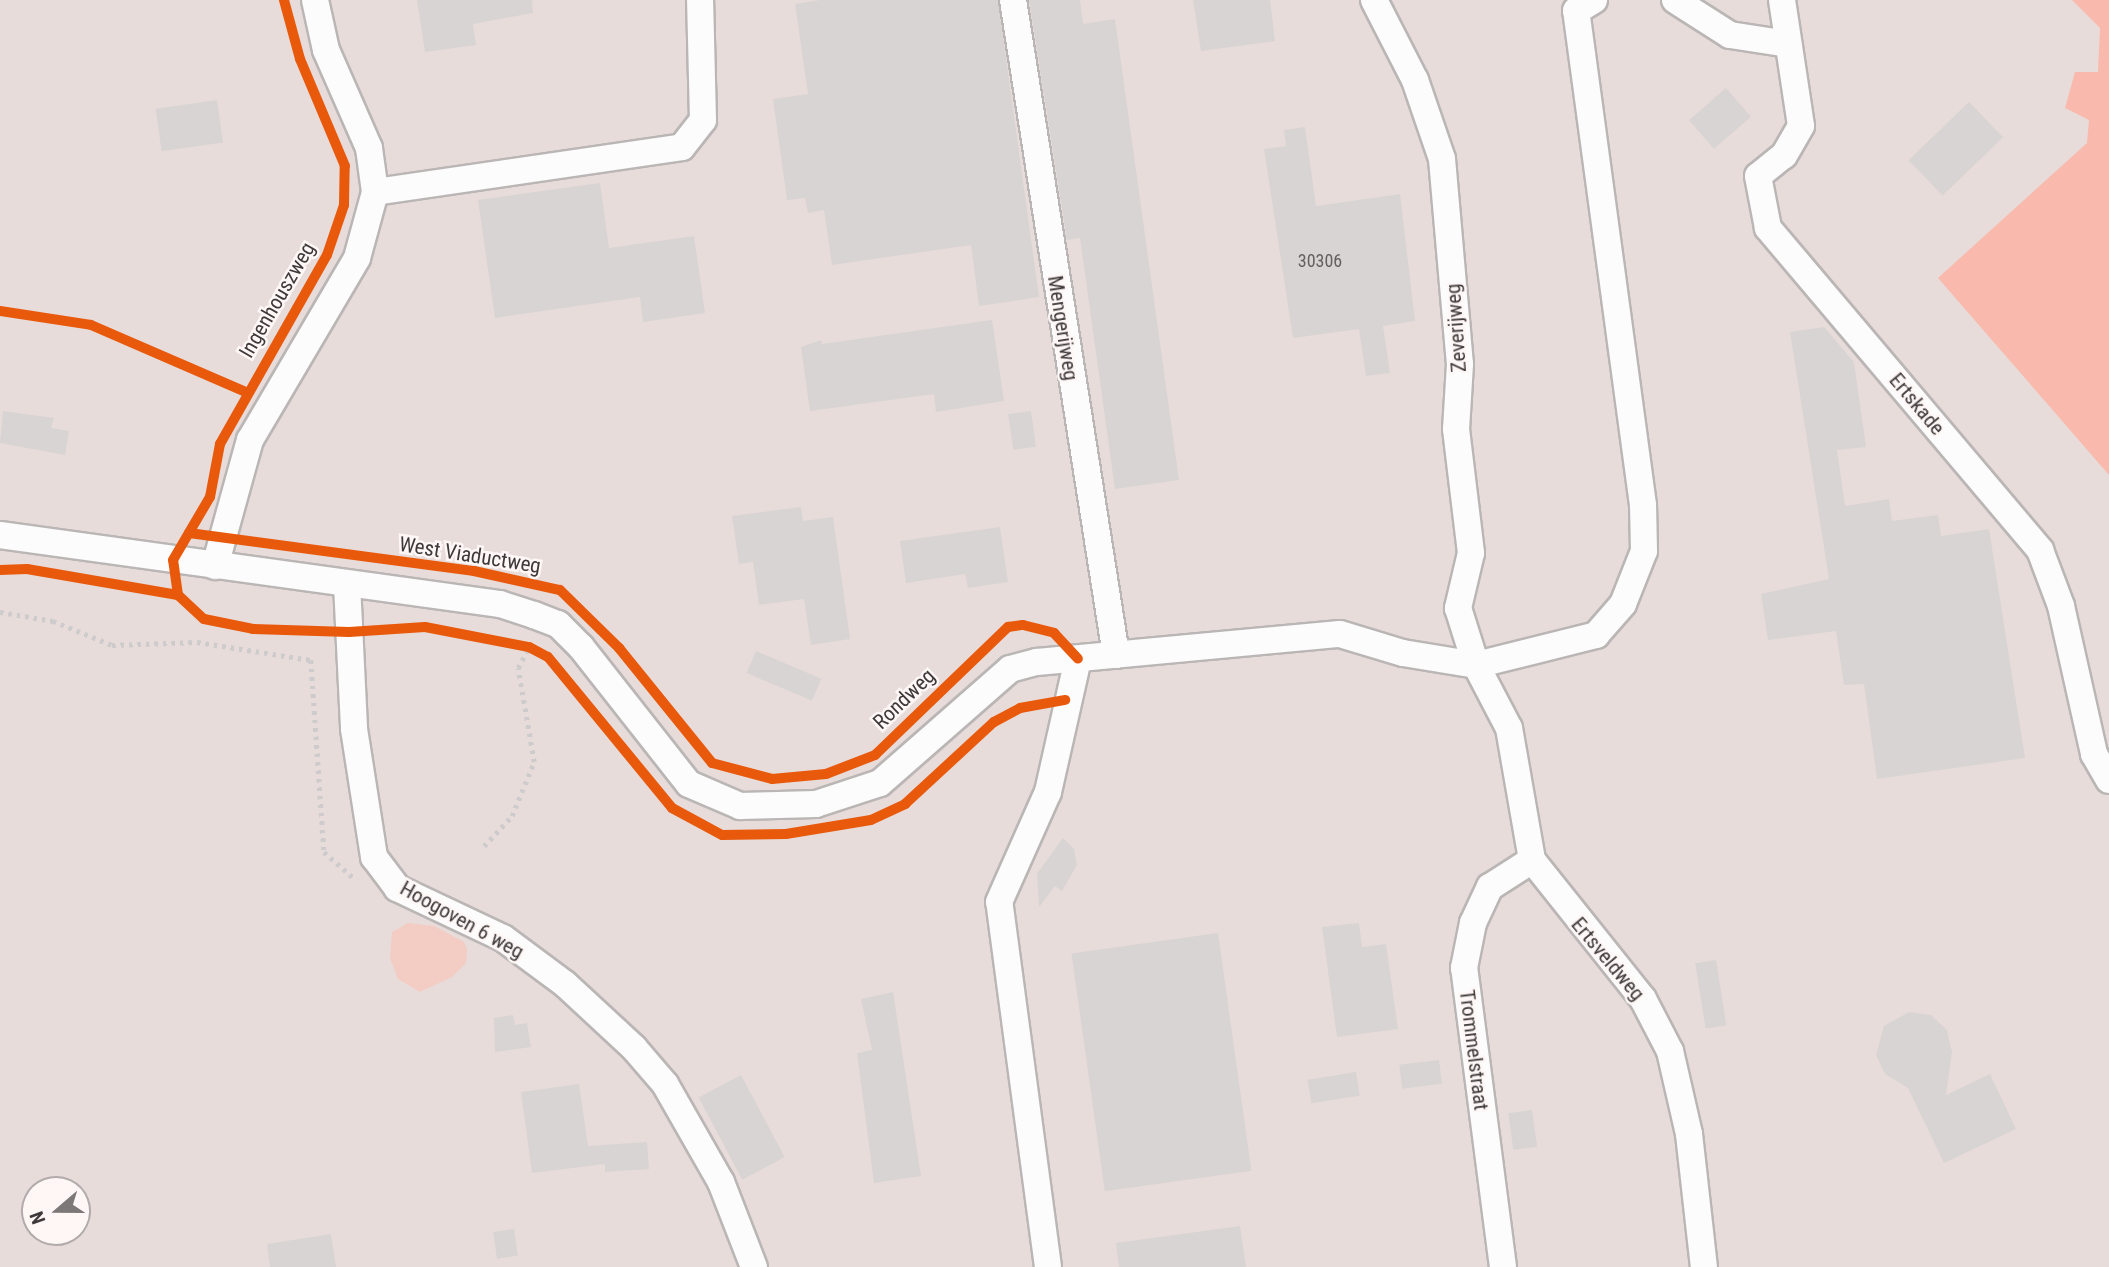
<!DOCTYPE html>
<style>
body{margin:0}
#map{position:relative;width:2109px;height:1267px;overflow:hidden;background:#f0ebea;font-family:"Roboto Condensed",sans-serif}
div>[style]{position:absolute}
.built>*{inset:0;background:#e7dcd9}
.green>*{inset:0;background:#f3ccc4}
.water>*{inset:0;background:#f9b9ac}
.building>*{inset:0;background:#d8d4d3;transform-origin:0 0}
.path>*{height:4.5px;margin-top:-2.25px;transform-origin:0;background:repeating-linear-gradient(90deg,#cdcbcb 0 3.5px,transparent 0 8.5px)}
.roads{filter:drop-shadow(2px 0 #bab6b5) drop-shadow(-2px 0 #bab6b5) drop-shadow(0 2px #bab6b5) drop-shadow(0 -2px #bab6b5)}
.minor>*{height:26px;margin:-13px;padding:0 13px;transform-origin:13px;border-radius:13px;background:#fdfcfc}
.cycleway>*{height:10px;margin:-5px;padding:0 5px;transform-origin:5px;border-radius:5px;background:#e8590c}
span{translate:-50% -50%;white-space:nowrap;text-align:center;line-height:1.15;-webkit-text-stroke:5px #fef7f6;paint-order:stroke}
.number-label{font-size:18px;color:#646060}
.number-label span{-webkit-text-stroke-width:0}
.street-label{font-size:21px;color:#3e3a3a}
.north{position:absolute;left:21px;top:1176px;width:70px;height:70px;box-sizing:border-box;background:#fef7f6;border:2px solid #b1abab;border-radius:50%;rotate:250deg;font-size:19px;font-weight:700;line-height:28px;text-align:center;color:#3e3a3a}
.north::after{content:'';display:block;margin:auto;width:24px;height:32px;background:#7c7878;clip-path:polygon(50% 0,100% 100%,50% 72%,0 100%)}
</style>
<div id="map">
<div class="built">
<i style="clip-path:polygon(evenodd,0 0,2109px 0,2109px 1267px,0 1267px,0 0,35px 1190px,77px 1190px,77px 1232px,35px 1232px,35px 1190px)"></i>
</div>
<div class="green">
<i style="clip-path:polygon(408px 923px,434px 926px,464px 942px,467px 949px,466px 963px,452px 977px,420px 992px,398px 979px,390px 958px,392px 932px)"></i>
</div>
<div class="water">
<i style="clip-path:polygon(2072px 0,2109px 0,2109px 475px,1938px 278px,2087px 143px,2089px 120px,2065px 108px,2075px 72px,2098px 72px,2100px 28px)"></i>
</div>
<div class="building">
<i style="clip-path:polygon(417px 0,532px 0,533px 13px,473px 24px,476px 45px,425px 52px)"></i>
<i style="clip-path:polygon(820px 0,998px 0,1039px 297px,979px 306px,971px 245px,832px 265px,824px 210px,808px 213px,805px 198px,787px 200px,773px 99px,808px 94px,795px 4px)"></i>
<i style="clip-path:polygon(1029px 0,1080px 0,1083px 24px,1115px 19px,1179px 480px,1115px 489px,1080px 238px,1067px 240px)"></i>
<i style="clip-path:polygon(1193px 0,1270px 0,1275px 41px,1201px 51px)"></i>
<i style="left:1726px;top:88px;width:38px;height:49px;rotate:49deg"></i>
<i style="left:217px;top:100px;width:43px;height:62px;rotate:82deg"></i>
<i style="left:1969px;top:102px;width:49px;height:84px;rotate:46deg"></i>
<i style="clip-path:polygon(1305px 127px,1316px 206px,1400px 194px,1415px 321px,1383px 326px,1390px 373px,1366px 376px,1359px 329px,1293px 338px,1264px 149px,1286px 146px,1284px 130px)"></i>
<i style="clip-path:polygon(600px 183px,609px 248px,694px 236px,705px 313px,643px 322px,640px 297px,495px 318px,478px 200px)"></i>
<i style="clip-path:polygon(992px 320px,1004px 401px,936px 412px,934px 394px,810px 411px,801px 347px,821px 340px,822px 344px)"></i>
<i style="clip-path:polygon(1824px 327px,1854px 362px,1866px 447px,1837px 450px,1845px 506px,1889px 499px,1892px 521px,1938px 515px,1941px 536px,1989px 529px,2025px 758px,1877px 779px,1864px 684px,1844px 685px,1836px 631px,1768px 640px,1761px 594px,1829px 579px,1790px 332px)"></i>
<i style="clip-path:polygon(3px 411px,54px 418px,51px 428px,69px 431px,65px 455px,0 443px)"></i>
<i style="left:1031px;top:411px;width:36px;height:23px;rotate:82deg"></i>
<i style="clip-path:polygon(801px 507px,803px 521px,833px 517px,850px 639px,811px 645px,804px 599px,759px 605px,753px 562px,739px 564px,732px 516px)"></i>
<i style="clip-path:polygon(1000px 527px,1008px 582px,968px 588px,965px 574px,906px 583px,900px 541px)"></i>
<i style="left:756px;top:651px;width:71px;height:24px;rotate:23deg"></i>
<i style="clip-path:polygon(1063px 838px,1074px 849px,1077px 865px,1062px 891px,1055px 886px,1039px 907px,1037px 874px)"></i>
<i style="clip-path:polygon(1359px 923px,1362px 947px,1386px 944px,1398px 1029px,1337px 1037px,1322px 927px)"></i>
<i style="left:1218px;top:933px;width:240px;height:148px;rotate:82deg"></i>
<i style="left:1716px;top:960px;width:66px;height:21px;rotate:81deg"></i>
<i style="clip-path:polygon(893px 992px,921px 1176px,874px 1183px,857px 1053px,872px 1050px,861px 999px)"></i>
<i style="clip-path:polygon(1909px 1012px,1931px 1015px,1947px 1030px,1952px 1052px,1946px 1095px,1990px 1074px,2016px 1129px,1944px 1163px,1908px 1088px,1885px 1074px,1876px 1055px,1884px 1026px)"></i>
<i style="clip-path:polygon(513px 1015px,515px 1025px,527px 1023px,531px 1047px,495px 1052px,494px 1018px)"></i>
<i style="left:1439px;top:1060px;width:24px;height:40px;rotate:83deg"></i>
<i style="left:1356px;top:1072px;width:24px;height:49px;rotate:81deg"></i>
<i style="left:741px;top:1075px;width:93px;height:48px;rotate:62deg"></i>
<i style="clip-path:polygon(579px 1084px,588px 1146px,647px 1142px,649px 1169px,605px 1172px,605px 1164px,532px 1173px,521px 1092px)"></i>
<i style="left:1532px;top:1110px;width:37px;height:24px;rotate:82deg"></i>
<i style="clip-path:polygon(1240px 1226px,1246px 1267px,1119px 1267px,1116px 1243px)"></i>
<i style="left:514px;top:1229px;width:27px;height:21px;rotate:82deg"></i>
<i style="clip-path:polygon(331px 1234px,336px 1267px,270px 1267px,267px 1244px)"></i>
</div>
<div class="path">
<i style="left:0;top:612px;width:54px;rotate:9.6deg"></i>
<i style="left:53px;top:621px;width:64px;rotate:22.1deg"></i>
<i style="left:112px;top:645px;width:85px;rotate:-2deg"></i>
<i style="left:197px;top:642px;width:115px;rotate:9deg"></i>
<i style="left:311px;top:660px;width:192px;rotate:86.1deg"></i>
<i style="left:324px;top:852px;width:41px;rotate:41.1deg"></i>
<i style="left:484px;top:846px;width:41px;rotate:-47deg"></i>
<i style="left:512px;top:816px;width:58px;rotate:-67.8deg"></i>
<i style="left:534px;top:762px;width:95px;rotate:-99.7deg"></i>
<i style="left:518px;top:668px;width:24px;rotate:-62deg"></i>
</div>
<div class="roads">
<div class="minor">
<i style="left:1013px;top:0;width:663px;rotate:81.06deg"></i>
<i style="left:1374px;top:0;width:90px;rotate:62.9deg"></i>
<i style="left:1415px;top:80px;width:83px;rotate:71.1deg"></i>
<i style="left:1442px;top:159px;width:206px;rotate:85deg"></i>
<i style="left:1460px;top:364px;width:65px;rotate:93.5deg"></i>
<i style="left:1456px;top:429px;width:125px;rotate:83.1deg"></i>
<i style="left:1471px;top:553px;width:57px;rotate:103.3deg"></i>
<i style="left:1458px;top:608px;width:60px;rotate:72.5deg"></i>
<i style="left:1476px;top:665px;width:71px;rotate:62.4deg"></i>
<i style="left:1509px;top:728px;width:134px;rotate:80.1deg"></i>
<i style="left:1532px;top:860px;width:178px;rotate:51.4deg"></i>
<i style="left:1643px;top:999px;width:59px;rotate:62.6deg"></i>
<i style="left:1670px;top:1051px;width:85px;rotate:77.1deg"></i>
<i style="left:1689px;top:1134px;width:134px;rotate:83.6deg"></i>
<i style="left:1675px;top:0;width:65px;rotate:32.5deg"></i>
<i style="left:1730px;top:35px;width:59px;rotate:8.8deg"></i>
<i style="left:1782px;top:0;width:127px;rotate:81.4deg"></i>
<i style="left:1801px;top:126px;width:34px;rotate:120deg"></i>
<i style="left:1784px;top:155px;width:33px;rotate:141deg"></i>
<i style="left:1758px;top:176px;width:53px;rotate:79.1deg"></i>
<i style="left:1768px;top:228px;width:422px;rotate:49.8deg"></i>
<i style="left:2040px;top:550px;width:60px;rotate:69.4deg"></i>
<i style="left:2061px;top:606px;width:152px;rotate:77.4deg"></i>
<i style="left:2094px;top:754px;width:30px;rotate:60deg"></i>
<i style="left:375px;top:192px;width:310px;rotate:-8.3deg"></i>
<i style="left:682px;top:147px;width:34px;rotate:-52deg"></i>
<i style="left:703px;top:120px;width:120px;rotate:-91.4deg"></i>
<i style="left:0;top:535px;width:505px;rotate:7.86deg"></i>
<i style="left:500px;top:604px;width:36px;rotate:18deg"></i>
<i style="left:534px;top:615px;width:26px;rotate:21deg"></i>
<i style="left:558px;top:624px;width:33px;rotate:45deg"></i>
<i style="left:581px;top:647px;width:174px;rotate:51.8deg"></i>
<i style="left:689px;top:784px;width:56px;rotate:23.3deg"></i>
<i style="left:740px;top:806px;width:76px;rotate:-1.5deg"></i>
<i style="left:816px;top:804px;width:67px;rotate:-18.2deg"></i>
<i style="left:880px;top:783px;width:173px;rotate:-41.2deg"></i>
<i style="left:1010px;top:669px;width:28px;rotate:-15deg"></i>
<i style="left:1037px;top:662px;width:304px;rotate:-5.3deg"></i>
<i style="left:1340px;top:634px;width:66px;rotate:16.8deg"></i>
<i style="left:1403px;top:653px;width:74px;rotate:9.3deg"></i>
<i style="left:1476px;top:665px;width:124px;rotate:-14deg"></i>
<i style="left:1596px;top:635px;width:41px;rotate:-48.9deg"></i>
<i style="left:1623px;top:604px;width:57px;rotate:-68.4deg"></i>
<i style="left:1644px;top:551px;width:46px;rotate:-91.2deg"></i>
<i style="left:1643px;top:505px;width:499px;rotate:-97.7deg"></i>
<i style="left:1576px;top:11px;width:21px;rotate:-31deg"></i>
<i style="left:215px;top:566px;width:131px;rotate:-74.5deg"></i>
<i style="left:250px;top:440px;width:211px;rotate:-59.5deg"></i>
<i style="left:357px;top:258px;width:68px;rotate:-74.7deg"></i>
<i style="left:375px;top:192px;width:44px;rotate:-97.8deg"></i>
<i style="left:369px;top:148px;width:107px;rotate:-113.7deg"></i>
<i style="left:326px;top:50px;width:51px;rotate:-102.4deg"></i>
<i style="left:347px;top:584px;width:145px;rotate:87.2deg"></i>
<i style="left:354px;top:729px;width:130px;rotate:81.1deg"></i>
<i style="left:374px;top:857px;width:39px;rotate:53deg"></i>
<i style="left:397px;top:888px;width:117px;rotate:25.3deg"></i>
<i style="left:503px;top:938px;width:77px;rotate:36.6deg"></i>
<i style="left:565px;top:984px;width:94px;rotate:42.8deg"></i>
<i style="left:634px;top:1048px;width:48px;rotate:49.3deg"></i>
<i style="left:665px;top:1084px;width:113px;rotate:60.3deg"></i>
<i style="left:721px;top:1182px;width:91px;rotate:68.8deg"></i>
<i style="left:1048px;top:1267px;width:368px;rotate:-97.6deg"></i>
<i style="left:999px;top:902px;width:120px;rotate:-66deg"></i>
<i style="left:1048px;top:792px;width:136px;rotate:-77.3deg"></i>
<i style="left:1503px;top:1267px;width:302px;rotate:-97.4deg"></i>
<i style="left:1464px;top:968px;width:46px;rotate:-78.7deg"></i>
<i style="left:1473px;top:923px;width:40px;rotate:-65deg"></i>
<i style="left:1490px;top:887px;width:50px;rotate:-32.7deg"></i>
</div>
</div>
<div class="cycleway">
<i style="left:0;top:311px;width:92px;rotate:8.7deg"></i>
<i style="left:91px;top:325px;width:169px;rotate:23.4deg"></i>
<i style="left:189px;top:533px;width:288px;rotate:7.6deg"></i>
<i style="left:474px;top:571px;width:88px;rotate:12.5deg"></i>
<i style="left:560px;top:590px;width:83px;rotate:44.5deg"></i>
<i style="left:619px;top:648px;width:148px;rotate:51deg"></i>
<i style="left:712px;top:763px;width:62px;rotate:14.9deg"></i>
<i style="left:772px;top:779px;width:54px;rotate:-5.3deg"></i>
<i style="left:826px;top:774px;width:53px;rotate:-21.2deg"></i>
<i style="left:875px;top:755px;width:185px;rotate:-43.9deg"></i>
<i style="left:1008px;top:627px;width:15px;rotate:-8deg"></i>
<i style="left:1023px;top:625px;width:32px;rotate:14deg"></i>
<i style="left:1054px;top:633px;width:35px;rotate:47deg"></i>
<i style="left:0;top:570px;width:27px;rotate:-2deg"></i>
<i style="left:27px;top:569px;width:153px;rotate:9.8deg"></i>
<i style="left:178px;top:595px;width:35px;rotate:43deg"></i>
<i style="left:204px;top:619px;width:50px;rotate:11.5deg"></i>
<i style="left:253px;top:629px;width:96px;rotate:1.8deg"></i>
<i style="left:349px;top:632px;width:76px;rotate:-3.8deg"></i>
<i style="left:425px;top:627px;width:106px;rotate:10.9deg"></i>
<i style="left:529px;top:647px;width:21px;rotate:28deg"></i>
<i style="left:548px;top:657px;width:195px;rotate:50.6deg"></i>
<i style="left:672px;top:808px;width:57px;rotate:28.4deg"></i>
<i style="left:722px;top:835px;width:64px;rotate:-0.9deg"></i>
<i style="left:786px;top:834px;width:86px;rotate:-9.4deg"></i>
<i style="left:871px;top:820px;width:38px;rotate:-25deg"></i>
<i style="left:905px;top:804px;width:121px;rotate:-42.7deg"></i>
<i style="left:994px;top:722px;width:30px;rotate:-28deg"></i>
<i style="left:1020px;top:708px;width:46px;rotate:-10.1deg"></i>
<i style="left:178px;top:595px;width:35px;rotate:-98deg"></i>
<i style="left:173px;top:560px;width:73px;rotate:-59.6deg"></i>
<i style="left:210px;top:497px;width:54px;rotate:-79.3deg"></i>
<i style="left:220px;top:444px;width:217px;rotate:-60.5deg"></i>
<i style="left:327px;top:255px;width:53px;rotate:-71.2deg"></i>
<i style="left:344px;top:205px;width:39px;rotate:-89deg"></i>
<i style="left:345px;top:166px;width:116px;rotate:-112.8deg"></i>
<i style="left:300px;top:59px;width:61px;rotate:-105.2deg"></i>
</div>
<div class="number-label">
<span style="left:1320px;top:261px">30306</span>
</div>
<div class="street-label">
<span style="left:277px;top:300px;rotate:-60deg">Ingenhouszweg</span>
<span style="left:1063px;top:328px;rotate:81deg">Mengerijweg</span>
<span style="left:1456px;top:328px;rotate:-94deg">Zeverijweg</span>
<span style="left:1917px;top:404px;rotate:50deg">Ertskade</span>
<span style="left:470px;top:555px;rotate:9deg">West Viaductweg</span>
<span style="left:904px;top:699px;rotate:-44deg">Rondweg</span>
<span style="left:462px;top:920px;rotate:29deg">Hoogoven 6 weg</span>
<span style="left:1608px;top:959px;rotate:50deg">Ertsveldweg</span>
<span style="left:1474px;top:1050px;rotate:83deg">Trommelstraat</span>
</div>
<div class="north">N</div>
</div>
